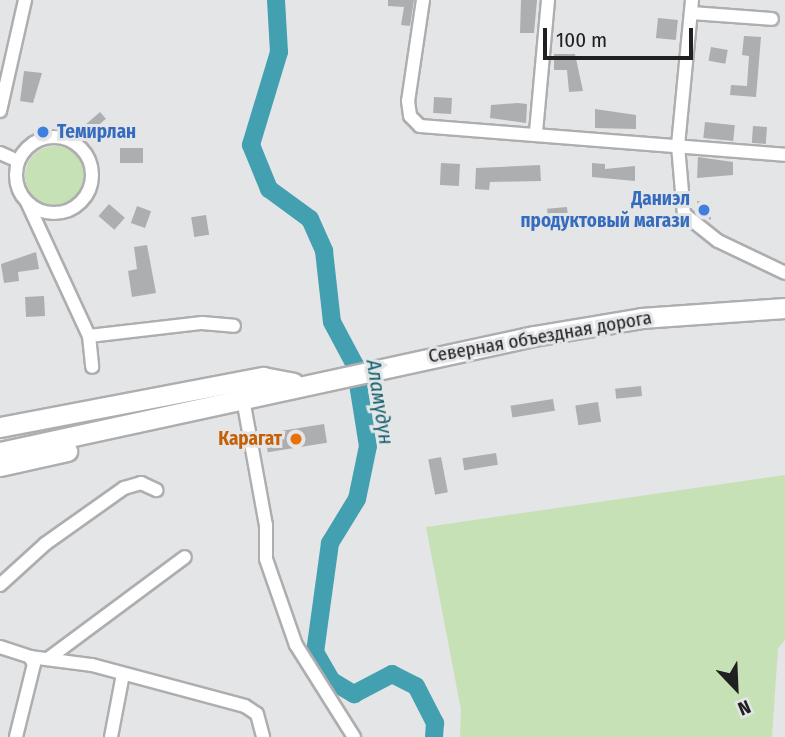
<!DOCTYPE html>
<meta charset="utf-8">
<style>
body{margin:0}
#map{position:relative;width:785px;height:737px;overflow:hidden;background:#e4e5e7;font-family:"Fira Sans Condensed",sans-serif}
div>[style]{position:absolute}
.green>*{inset:0;background:#c7e1b6}
.round{border-radius:50%}
.river>*{height:18px;margin:-9px;padding:0 9px;transform-origin:9px;border-radius:9px;background:#42a0b0}
.building>*{inset:0;background:#adaeb0;transform-origin:0 0}
.roads{filter:drop-shadow(2px 0 #aeaeb1) drop-shadow(-2px 0 #aeaeb1) drop-shadow(0 2px #aeaeb1) drop-shadow(0 -2px #aeaeb1)}
.minor>*{height:12px;margin:-6px;padding:0 6px;transform-origin:6px;border-radius:6px;background:#fff}
.minor>.ring{margin:-6px;padding:0;box-sizing:content-box;background:none;border:12px solid #fff;border-radius:50%}
.highway>*{height:19px;margin:-9.5px;padding:0 9.5px;transform-origin:9.5px;border-radius:9.5px;background:#fff}
.dots>*{width:19px;height:19px;translate:-50% -50%;box-sizing:border-box;border:4px solid #e4e5e7;border-radius:50%}
span{translate:-50% -50%;white-space:nowrap;text-align:center;line-height:1.15;-webkit-text-stroke:6px #e4e5e7;paint-order:stroke}
.shop-label{font-size:19px;color:#366cbe;font-weight:700}
.left{translate:0 -50%;text-align:left}
.right{translate:-100% -50%;text-align:right}
.street-label{font-size:19px;color:#202021}
.food-label{font-size:19px;color:#c56008;font-weight:700}
.water-label{font-size:21px;color:#13606c;font-style:italic}
.north{position:absolute;left:701px;top:653px;width:70px;height:70px;-webkit-text-stroke:5px #e4e5e7;paint-order:stroke;rotate:157deg;font-size:19px;font-weight:700;line-height:28px;text-align:center;color:#202021}
.north::after{content:'';display:block;margin:auto;width:24px;height:32px;background:#202021;clip-path:polygon(50% 0,100% 100%,50% 72%,0 100%)}
.scale{position:absolute;left:543px;top:28px;width:150px;height:32px;box-sizing:border-box;border:4px solid #202021;border-top:0;padding-left:9px;font-size:21px;line-height:24px;white-space:nowrap;color:#202021;-webkit-text-stroke:5px #e4e5e7;paint-order:stroke}
</style>
<div id="map">
<div class="green">
<i class="round" style="left:25px;top:146px;width:60px;height:60px"></i>
<i style="clip-path:polygon(785px 475px,785px 640px,778px 648px,772px 737px,460px 737px,461px 710px,426px 527px)"></i>
</div>
<div class="river">
<i style="left:276px;top:0;width:52px;rotate:86.7deg"></i>
<i style="left:279px;top:52px;width:97px;rotate:106.8deg"></i>
<i style="left:251px;top:145px;width:48px;rotate:67.8deg"></i>
<i style="left:269px;top:189px;width:51px;rotate:36.2deg"></i>
<i style="left:310px;top:219px;width:35px;rotate:66deg"></i>
<i style="left:324px;top:251px;width:71px;rotate:83.6deg"></i>
<i style="left:332px;top:322px;width:49px;rotate:61.9deg"></i>
<i style="left:355px;top:365px;width:82px;rotate:80.9deg"></i>
<i style="left:368px;top:446px;width:54px;rotate:101.7deg"></i>
<i style="left:357px;top:499px;width:52px;rotate:121.5deg"></i>
<i style="left:330px;top:543px;width:110px;rotate:97.8deg"></i>
<i style="left:315px;top:652px;width:34px;rotate:60deg"></i>
<i style="left:332px;top:681px;width:26px;rotate:31deg"></i>
<i style="left:354px;top:694px;width:43px;rotate:-27.8deg"></i>
<i style="left:392px;top:674px;width:27px;rotate:27deg"></i>
<i style="left:416px;top:686px;width:42px;rotate:62.8deg"></i>
<i style="left:435px;top:723px;width:14px;rotate:94deg"></i>
</div>
<div class="building">
<i style="clip-path:polygon(388px 0,414px 0,410px 26px,401px 25px,404px 7px,388px 6px)"></i>
<i style="clip-path:polygon(521px 0,537px 0,534px 33px,520px 33px)"></i>
<i style="left:658px;top:18px;width:20px;height:20px;rotate:6deg"></i>
<i style="clip-path:polygon(744px 36px,761px 37px,756px 97px,730px 95px,731px 85px,747px 86px,749px 56px,742px 55px)"></i>
<i style="left:711px;top:47px;width:17px;height:14px;rotate:10deg"></i>
<i style="clip-path:polygon(554px 54px,575px 54px,583px 91px,569px 92px,567px 70px,554px 70px)"></i>
<i style="clip-path:polygon(24px 71px,42px 73px,33px 103px,20px 101px)"></i>
<i style="left:434px;top:97px;width:18px;height:16px;rotate:3deg"></i>
<i style="clip-path:polygon(518px 103px,527px 104px,526px 123px,490px 118px,491px 105px)"></i>
<i style="clip-path:polygon(595px 109px,636px 115px,636px 129px,595px 128px)"></i>
<i style="left:100px;top:112px;width:9px;height:31px;rotate:49deg"></i>
<i style="left:705px;top:122px;width:30px;height:16px;rotate:6deg"></i>
<i style="left:753px;top:126px;width:14px;height:17px;rotate:4deg"></i>
<i style="left:120px;top:148px;width:23px;height:15px"></i>
<i style="clip-path:polygon(698px 157px,733px 162px,733px 175px,697px 178px)"></i>
<i style="left:441px;top:163px;width:19px;height:22px;rotate:3deg"></i>
<i style="clip-path:polygon(592px 163px,605px 164px,605px 169px,635px 166px,635px 181px,592px 177px)"></i>
<i style="clip-path:polygon(540px 165px,541px 181px,490px 182px,489px 190px,475px 189px,476px 168px)"></i>
<i style="clip-path:polygon(697px 201px,711px 203px,711px 220px,697px 213px)"></i>
<i style="left:109px;top:204px;width:21px;height:16px;rotate:41deg"></i>
<i style="left:137px;top:206px;width:15px;height:18px;rotate:20deg"></i>
<i style="left:567px;top:207px;width:11px;height:20px;rotate:85deg"></i>
<i style="left:206px;top:215px;width:20px;height:15px;rotate:81deg"></i>
<i style="clip-path:polygon(147px 245px,156px 293px,132px 297px,128px 271px,137px 269px,134px 247px)"></i>
<i style="clip-path:polygon(36px 252px,39px 269px,18px 272px,19px 281px,4px 283px,1px 264px)"></i>
<i style="left:44px;top:296px;width:20px;height:19px;rotate:87deg"></i>
<i style="left:641px;top:386px;width:10px;height:26px;rotate:84deg"></i>
<i style="left:553px;top:399px;width:12px;height:43px;rotate:81deg"></i>
<i style="left:598px;top:402px;width:20px;height:23px;rotate:81deg"></i>
<i style="left:324px;top:424px;width:19px;height:60px;rotate:81deg"></i>
<i style="left:496px;top:453px;width:12px;height:34px;rotate:81deg"></i>
<i style="left:441px;top:457px;width:36px;height:13px;rotate:79deg"></i>
</div>
<div class="roads">
<div class="minor">
<i style="left:423px;top:0;width:102px;rotate:98.4deg"></i>
<i style="left:408px;top:101px;width:15px;rotate:82deg"></i>
<i style="left:410px;top:116px;width:14px;rotate:45deg"></i>
<i style="left:420px;top:126px;width:366px;rotate:4.5deg"></i>
<i style="left:692px;top:0;width:147px;rotate:95.5deg"></i>
<i style="left:678px;top:146px;width:68px;rotate:85deg"></i>
<i style="left:684px;top:214px;width:43px;rotate:38.5deg"></i>
<i style="left:718px;top:241px;width:74px;rotate:25.5deg"></i>
<i style="left:691px;top:13px;width:81px;rotate:4.2deg"></i>
<i style="left:0;top:111px;width:114px;rotate:-77.3deg"></i>
<i style="left:536px;top:132px;width:133px;rotate:-84.8deg"></i>
<i class="ring" style="left:16px;top:137px;width:64px;height:64px"></i>
<i style="left:0;top:153px;width:20px;rotate:24deg"></i>
<i style="left:27px;top:202px;width:148px;rotate:65.2deg"></i>
<i style="left:89px;top:336px;width:31px;rotate:84deg"></i>
<i style="left:89px;top:336px;width:114px;rotate:-6.6deg"></i>
<i style="left:202px;top:323px;width:32px;rotate:5deg"></i>
<i style="left:245px;top:410px;width:117px;rotate:79.7deg"></i>
<i style="left:266px;top:525px;width:34px;rotate:90deg"></i>
<i style="left:266px;top:559px;width:91px;rotate:70.8deg"></i>
<i style="left:296px;top:645px;width:109px;rotate:57.8deg"></i>
<i style="left:0;top:585px;width:61px;rotate:-42.3deg"></i>
<i style="left:45px;top:544px;width:97px;rotate:-35.3deg"></i>
<i style="left:124px;top:488px;width:18px;rotate:-16deg"></i>
<i style="left:141px;top:483px;width:17px;rotate:25deg"></i>
<i style="left:0;top:647px;width:32px;rotate:18deg"></i>
<i style="left:30px;top:657px;width:8px;rotate:60deg"></i>
<i style="left:34px;top:664px;width:75px;rotate:103.9deg"></i>
<i style="left:30px;top:657px;width:63px;rotate:7.4deg"></i>
<i style="left:92px;top:665px;width:158px;rotate:15deg"></i>
<i style="left:245px;top:706px;width:14px;rotate:34deg"></i>
<i style="left:257px;top:714px;width:24px;rotate:75deg"></i>
<i style="left:49px;top:658px;width:169px;rotate:-36.6deg"></i>
<i style="left:111px;top:737px;width:64px;rotate:-79.2deg"></i>
</div>
<div class="highway">
<i style="left:0;top:427px;width:268px;rotate:-10.8deg"></i>
<i style="left:263px;top:377px;width:31px;rotate:11deg"></i>
<i style="left:0;top:452px;width:546px;rotate:-12.26deg"></i>
<i style="left:534px;top:336px;width:109px;rotate:-9.5deg"></i>
<i style="left:641px;top:318px;width:144px;rotate:-4deg"></i>
<i style="left:0;top:466px;width:69px;rotate:-12.6deg"></i>
</div>
</div>
<div class="dots">
<i style="left:43px;top:132px;background:#3f7fe0"></i>
<i style="left:704px;top:210px;background:#3f7fe0"></i>
<i style="left:296px;top:439px;background:#e8710a"></i>
</div>
<div class="shop-label">
<span class="left" style="left:57px;top:132px">Темирлан</span>
<span class="right" style="left:690px;top:210px">Даниэл<br>продуктовый магази</span>
</div>
<div class="street-label">
<span style="left:540px;top:337px;rotate:-10deg">Северная объездная дорога</span>
</div>
<div class="food-label">
<span class="right" style="left:282px;top:439px">Карагат</span>
</div>
<div class="water-label">
<span style="left:380px;top:402px;rotate:81deg">Аламүдүн</span>
</div>
<div class="north">N</div>
<div class="scale">100 m</div>
</div>
